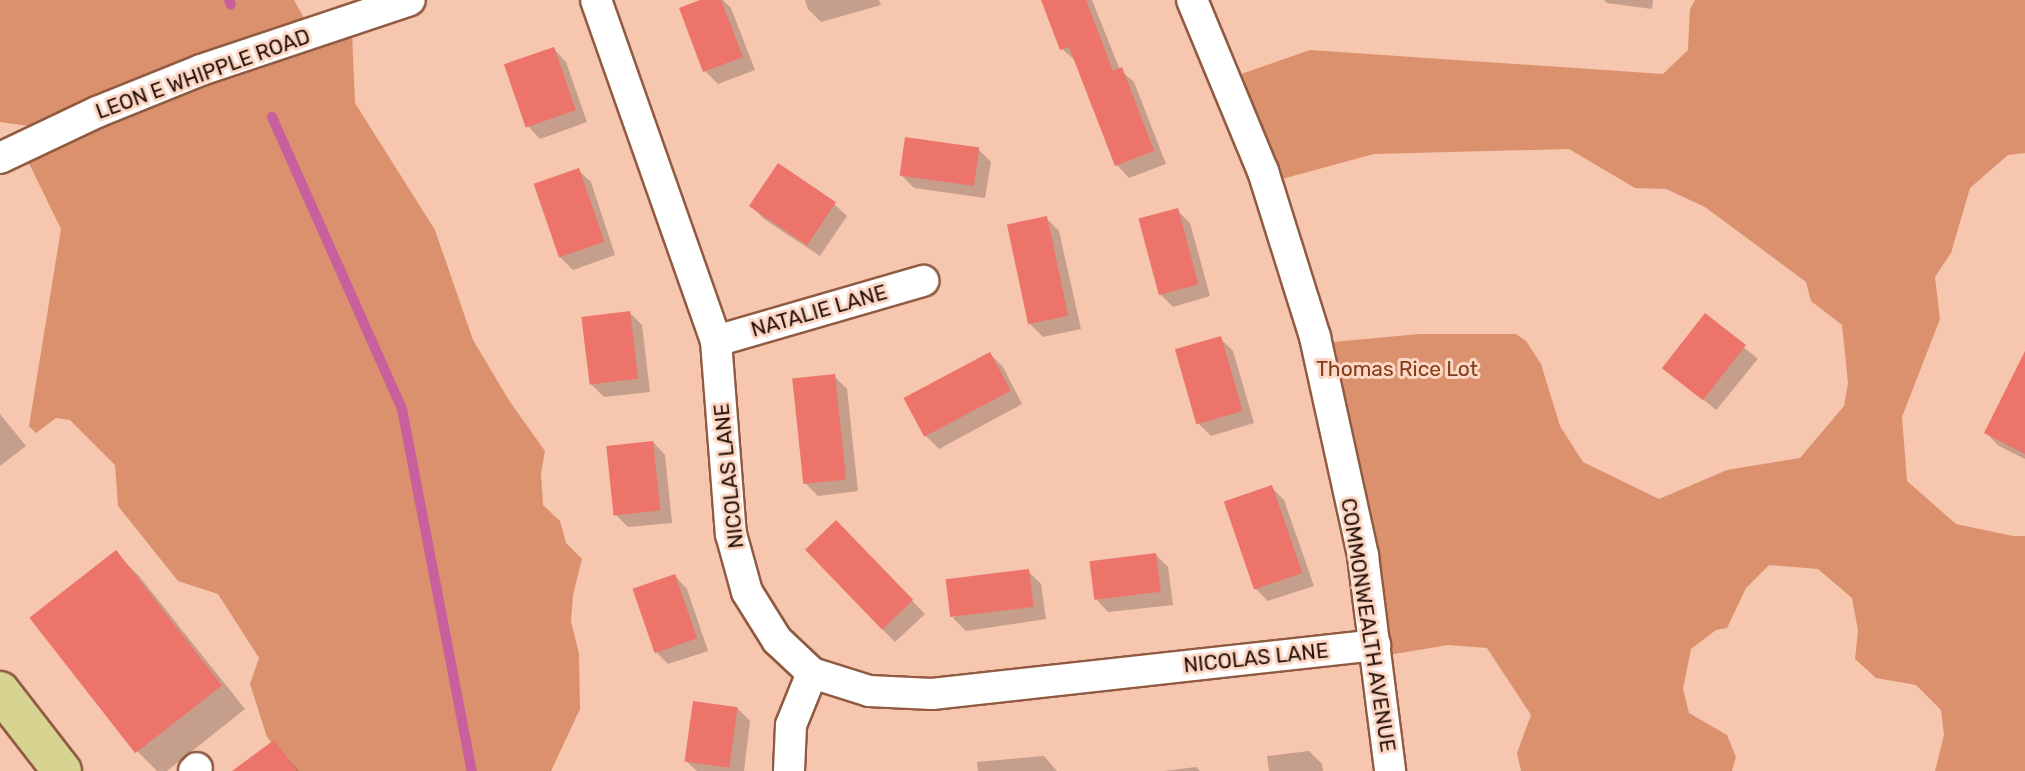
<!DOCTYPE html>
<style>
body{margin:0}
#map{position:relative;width:2025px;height:771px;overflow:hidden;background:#f7c6af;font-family:Rubik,sans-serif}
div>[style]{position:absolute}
.green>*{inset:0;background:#db916d}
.shadow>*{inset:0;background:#0003;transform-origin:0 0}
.stream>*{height:10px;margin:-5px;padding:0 5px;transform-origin:5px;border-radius:5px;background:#c95f9d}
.building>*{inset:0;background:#ed746a;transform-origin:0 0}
.roads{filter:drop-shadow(2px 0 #905b41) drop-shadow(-2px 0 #905b41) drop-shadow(0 2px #905b41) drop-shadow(0 -2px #905b41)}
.minor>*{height:30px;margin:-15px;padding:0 15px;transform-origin:15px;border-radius:15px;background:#fff}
.major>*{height:38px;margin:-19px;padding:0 19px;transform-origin:19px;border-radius:19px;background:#d7d491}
span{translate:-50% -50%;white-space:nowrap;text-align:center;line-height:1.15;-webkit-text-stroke:6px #fcd7c5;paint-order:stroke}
.street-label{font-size:21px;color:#251006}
.park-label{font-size:21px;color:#833d15}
</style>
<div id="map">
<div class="green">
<i style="clip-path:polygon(0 0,294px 0,305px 20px,351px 8px,355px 103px,435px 230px,473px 340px,510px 402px,545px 451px,541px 473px,543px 505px,560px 521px,566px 543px,582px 559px,573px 595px,571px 621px,579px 654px,580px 709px,551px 771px,294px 771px,267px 737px,250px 684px,259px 658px,218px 594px,178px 581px,118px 506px,115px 465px,70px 420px,56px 418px,36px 433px,29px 426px,61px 229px,21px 147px,50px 129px,0 122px)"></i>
<i style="clip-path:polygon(1695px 0,2025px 0,2025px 153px,2008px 155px,1970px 188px,1951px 253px,1935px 277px,1940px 319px,1902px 417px,1907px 481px,1956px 524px,2013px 536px,2025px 536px,2025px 771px,1935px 771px,1944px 735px,1941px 710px,1916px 685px,1876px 678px,1855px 659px,1858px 630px,1852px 598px,1818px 569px,1769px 565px,1746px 588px,1727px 628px,1716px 630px,1691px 649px,1683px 689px,1689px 713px,1727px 735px,1736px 757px,1732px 771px,1521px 771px,1517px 753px,1531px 715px,1487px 648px,1448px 645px,1377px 657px,1324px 358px,1337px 355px,1333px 342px,1419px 334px,1516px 334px,1526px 341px,1541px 364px,1560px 426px,1583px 462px,1659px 499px,1727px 470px,1800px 458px,1844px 406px,1848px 383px,1842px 325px,1811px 301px,1806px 282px,1705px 207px,1666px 189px,1635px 188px,1569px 149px,1374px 154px,1267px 183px,1224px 80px,1310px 50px,1663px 74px,1688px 50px,1690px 9px)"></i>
</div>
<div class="shadow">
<i style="clip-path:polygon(705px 0,723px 0,731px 8px,755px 70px,718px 84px,705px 71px,681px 9px)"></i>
<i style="clip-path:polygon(805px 0,879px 0,881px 5px,821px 22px,808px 9px)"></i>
<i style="clip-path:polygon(1043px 0,1092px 0,1120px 70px,1134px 82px,1166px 164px,1129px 178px,1117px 165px,1076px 61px,1062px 49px)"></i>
<i style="clip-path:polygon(1604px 0,1653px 0,1652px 9px,1607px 3px)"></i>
<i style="clip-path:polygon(554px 49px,566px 62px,587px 122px,540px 139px,528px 126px)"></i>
<i style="clip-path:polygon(978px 149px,991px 162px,985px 198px,914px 188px,902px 176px)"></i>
<i style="clip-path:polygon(578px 170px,591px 182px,615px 255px,573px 270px,560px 257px)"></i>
<i style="clip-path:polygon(834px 204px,847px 216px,820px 256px,764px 219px,751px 206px)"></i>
<i style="clip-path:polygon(1177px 210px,1190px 223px,1210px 296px,1173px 307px,1160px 294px)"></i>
<i style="clip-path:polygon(1046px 218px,1059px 231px,1081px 329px,1043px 337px,1030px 324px)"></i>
<i style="clip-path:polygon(629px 312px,642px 325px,650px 392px,604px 397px,591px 384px)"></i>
<i style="left:1705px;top:316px;width:68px;height:66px;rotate:39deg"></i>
<i style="clip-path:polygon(1220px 338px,1233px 351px,1254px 423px,1211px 436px,1198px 423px)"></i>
<i style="clip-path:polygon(990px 354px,1003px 367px,1022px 404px,939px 449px,926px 436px,906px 399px)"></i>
<i style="clip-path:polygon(2025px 365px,2025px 459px,1999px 446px,1986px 433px)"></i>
<i style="clip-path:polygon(834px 376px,847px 389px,858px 491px,818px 496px,805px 483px)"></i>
<i style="clip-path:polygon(0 414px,26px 446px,0 466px)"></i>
<i style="clip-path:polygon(653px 442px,665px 455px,672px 523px,628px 527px,615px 514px)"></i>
<i style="clip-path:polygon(1271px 487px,1284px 500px,1314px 586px,1268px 601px,1255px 588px)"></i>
<i style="clip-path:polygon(836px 523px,925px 614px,895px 642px,882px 629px)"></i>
<i style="clip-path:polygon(116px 553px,139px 576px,245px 709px,167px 771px,157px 771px,138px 752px,32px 619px)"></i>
<i style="clip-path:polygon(1155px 554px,1168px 567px,1173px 605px,1108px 612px,1096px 599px)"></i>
<i style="clip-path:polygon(1028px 571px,1041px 584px,1046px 619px,966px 631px,953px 618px)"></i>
<i style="clip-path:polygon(675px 576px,687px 589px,708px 651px,668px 664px,655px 651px)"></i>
<i style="clip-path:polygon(737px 708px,750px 721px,744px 771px,697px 771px,687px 762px)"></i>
<i style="clip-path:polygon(273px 743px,299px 771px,235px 771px)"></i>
<i style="clip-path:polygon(1309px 751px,1322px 764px,1323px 771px,1269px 771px,1267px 756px)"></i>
<i style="clip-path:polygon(1044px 756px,1057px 771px,978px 771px,977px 762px)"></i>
<i style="clip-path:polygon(1196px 767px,1200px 771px,1164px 771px)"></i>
</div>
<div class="stream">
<i style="left:229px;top:0;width:5px;rotate:68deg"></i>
<i style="left:272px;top:117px;width:320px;rotate:66deg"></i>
<i style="left:402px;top:409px;width:369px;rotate:79.1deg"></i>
</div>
<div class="building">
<i style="clip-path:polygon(700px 0,721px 0,743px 57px,703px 72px,679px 8px)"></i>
<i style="clip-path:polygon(1041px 0,1086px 0,1113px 71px,1122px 67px,1154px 151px,1115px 166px,1069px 47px,1060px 50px)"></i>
<i style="left:554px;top:47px;width:67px;height:53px;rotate:71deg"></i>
<i style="left:905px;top:137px;width:75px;height:39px;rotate:8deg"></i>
<i style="left:778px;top:163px;width:70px;height:52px;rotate:34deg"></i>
<i style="left:579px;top:168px;width:78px;height:48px;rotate:71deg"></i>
<i style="left:1178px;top:208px;width:79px;height:41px;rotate:75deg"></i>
<i style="left:1047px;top:216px;width:102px;height:41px;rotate:78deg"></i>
<i style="left:630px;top:311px;width:68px;height:49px;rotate:83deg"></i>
<i style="left:1705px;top:313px;width:52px;height:70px;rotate:38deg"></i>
<i style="left:1221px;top:336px;width:78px;height:48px;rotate:74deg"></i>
<i style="clip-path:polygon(2025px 351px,2025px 454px,1984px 433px)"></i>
<i style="left:990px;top:352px;width:44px;height:98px;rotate:62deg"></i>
<i style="left:835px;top:374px;width:106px;height:43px;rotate:84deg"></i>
<i style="left:653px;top:441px;width:70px;height:47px;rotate:84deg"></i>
<i style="left:1272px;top:485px;width:93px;height:51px;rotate:71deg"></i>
<i style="left:836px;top:520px;width:111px;height:43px;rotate:46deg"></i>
<i style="left:116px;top:550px;width:172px;height:110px;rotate:52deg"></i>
<i style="left:1156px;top:553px;width:39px;height:67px;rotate:83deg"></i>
<i style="left:1029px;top:569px;width:38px;height:84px;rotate:83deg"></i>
<i style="left:675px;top:574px;width:68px;height:45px;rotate:71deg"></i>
<i style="left:693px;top:701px;width:45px;height:61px;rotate:8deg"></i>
<i style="clip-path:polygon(274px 740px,297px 771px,232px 771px)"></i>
</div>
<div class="roads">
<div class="minor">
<i style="left:596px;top:0;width:361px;rotate:70.6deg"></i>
<i style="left:716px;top:341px;width:194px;rotate:85.6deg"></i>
<i style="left:731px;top:534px;width:60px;rotate:74.6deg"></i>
<i style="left:747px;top:592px;width:57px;rotate:58deg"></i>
<i style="left:777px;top:640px;width:48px;rotate:43.3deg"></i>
<i style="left:812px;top:673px;width:60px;rotate:17.5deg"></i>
<i style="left:869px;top:691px;width:63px;rotate:2.7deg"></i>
<i style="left:932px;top:694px;width:446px;rotate:-6.3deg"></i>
<i style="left:1192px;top:0;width:185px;rotate:67.5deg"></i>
<i style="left:1263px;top:171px;width:174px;rotate:72.6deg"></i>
<i style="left:1315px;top:337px;width:224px;rotate:77.6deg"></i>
<i style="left:1363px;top:556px;width:217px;rotate:82.8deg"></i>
<i style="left:0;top:158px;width:107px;rotate:-25.4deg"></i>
<i style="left:97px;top:112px;width:112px;rotate:-22deg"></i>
<i style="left:201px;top:70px;width:220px;rotate:-18.5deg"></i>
<i style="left:716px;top:341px;width:216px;rotate:-16.2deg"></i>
<i style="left:194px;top:771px;width:4px;rotate:-45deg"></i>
<i style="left:789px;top:771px;width:46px;rotate:-87.5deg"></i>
<i style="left:791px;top:725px;width:56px;rotate:-68deg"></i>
</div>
<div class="major">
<i style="left:0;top:691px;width:101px;rotate:52.2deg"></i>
</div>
</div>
<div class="street-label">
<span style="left:203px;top:74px;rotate:-20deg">LEON E WHIPPLE ROAD</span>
<span style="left:819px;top:311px;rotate:-16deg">NATALIE LANE</span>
<span style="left:729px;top:476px;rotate:-96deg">NICOLAS LANE</span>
<span style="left:1368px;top:625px;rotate:81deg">COMMONWEALTH AVENUE</span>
<span style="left:1256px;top:658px;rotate:-6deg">NICOLAS LANE</span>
</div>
<div class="park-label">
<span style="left:1397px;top:369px">Thomas Rice Lot</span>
</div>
</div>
